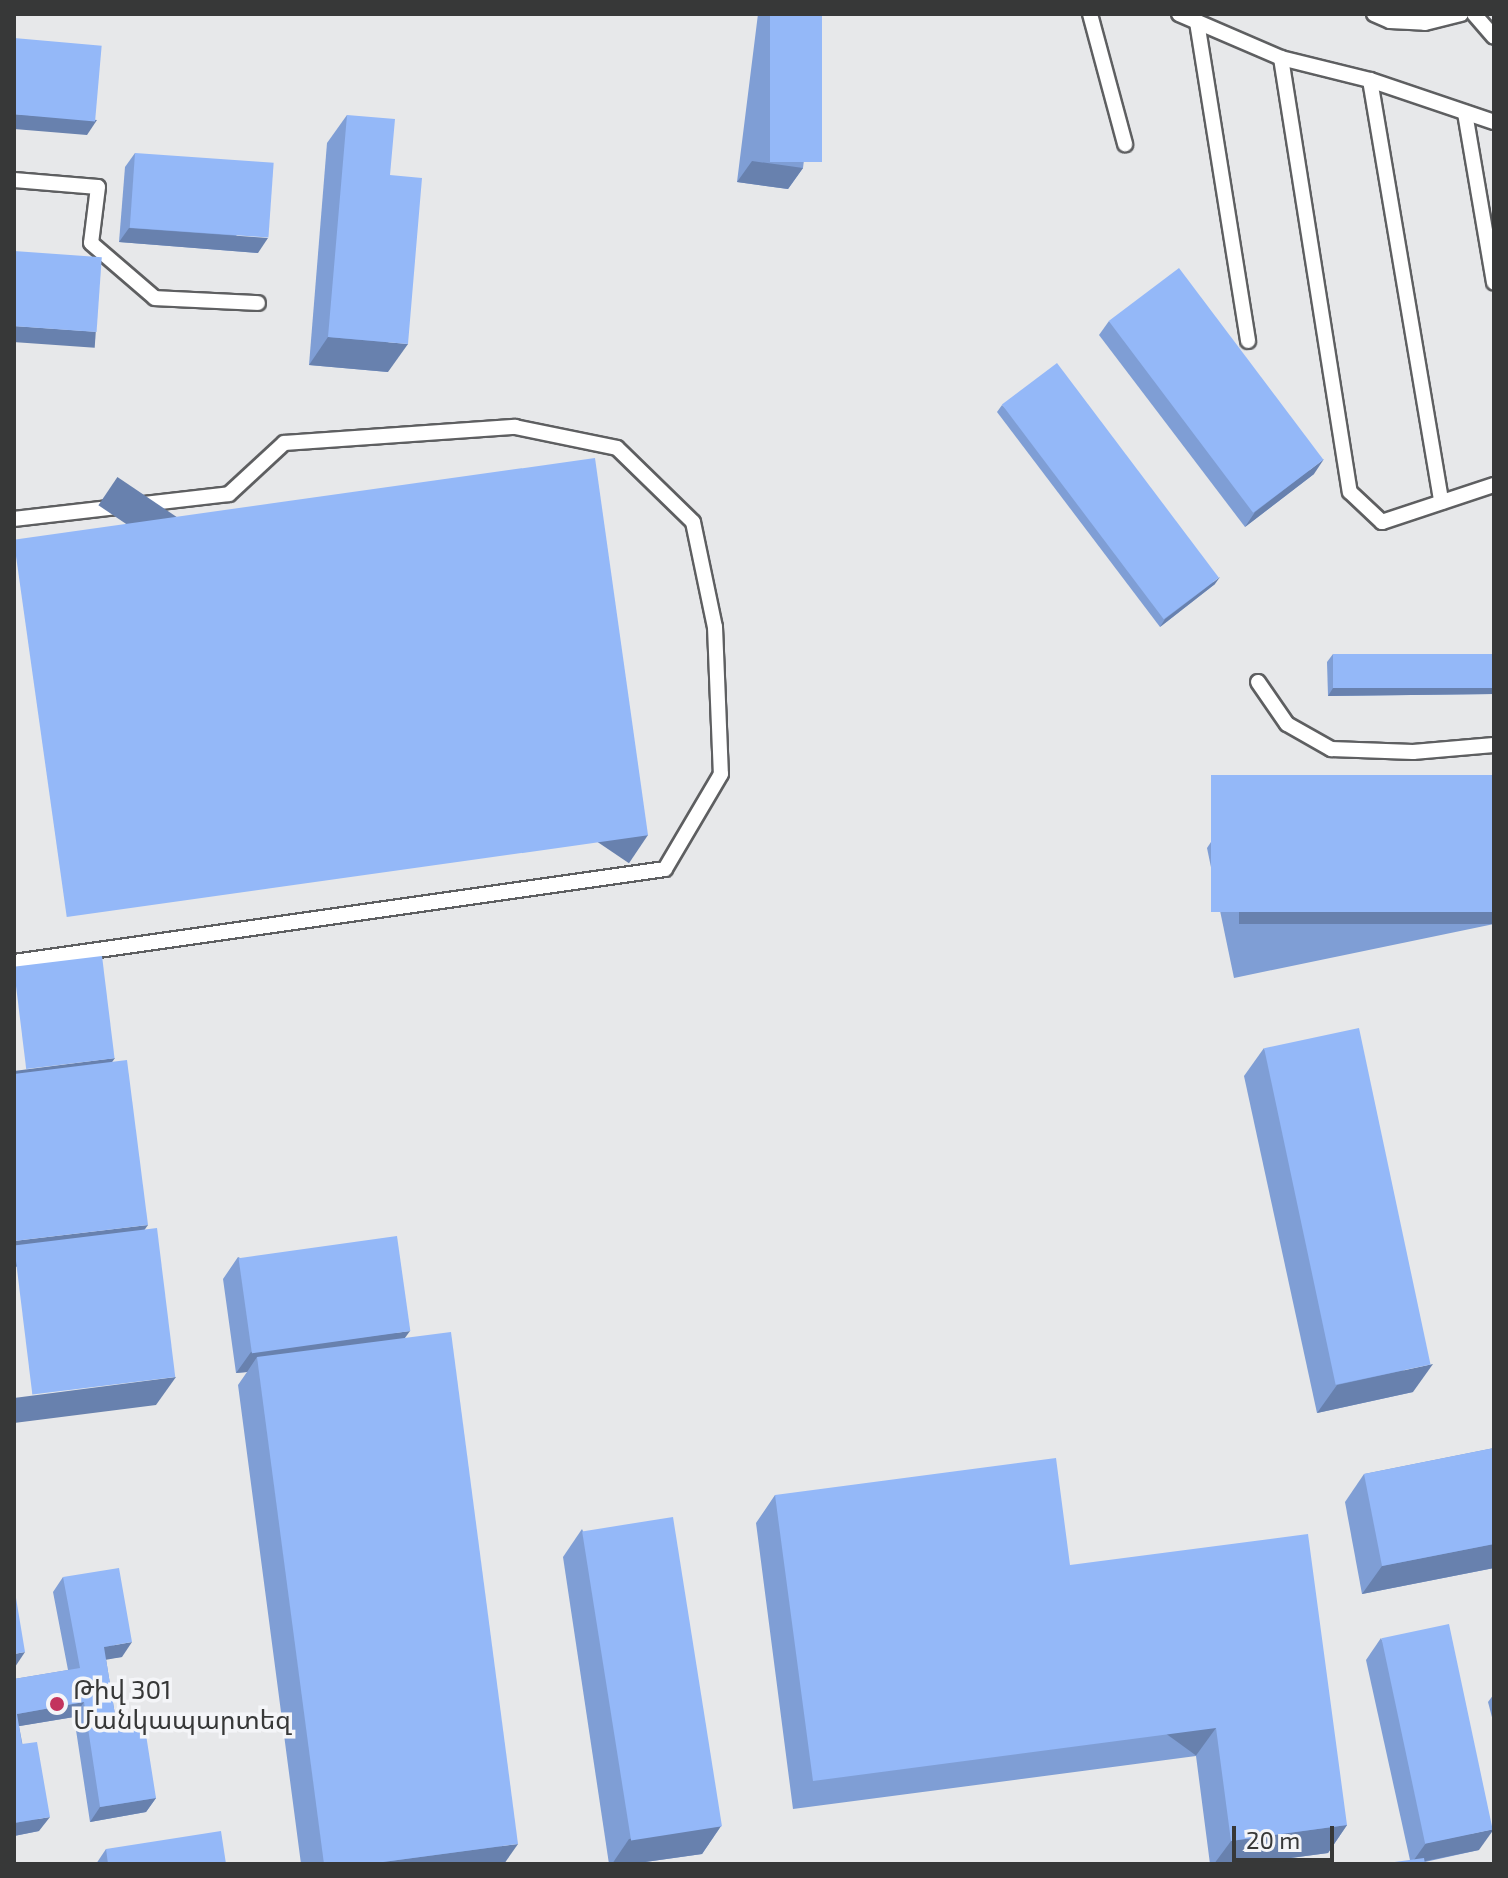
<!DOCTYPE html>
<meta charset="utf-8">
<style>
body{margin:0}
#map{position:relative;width:1508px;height:1878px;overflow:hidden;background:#e7e8ea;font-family:"Exo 2","Noto Sans Armenian",sans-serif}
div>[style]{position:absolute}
.roads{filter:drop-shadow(2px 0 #5e5f61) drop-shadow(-2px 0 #5e5f61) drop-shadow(0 2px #5e5f61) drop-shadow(0 -2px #5e5f61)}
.service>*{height:14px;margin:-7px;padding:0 7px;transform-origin:7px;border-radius:7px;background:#fff}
.wall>*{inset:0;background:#7f9ed5}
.shaded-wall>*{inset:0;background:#6881ae;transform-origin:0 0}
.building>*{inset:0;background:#94b8f8;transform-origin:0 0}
.dots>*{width:22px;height:22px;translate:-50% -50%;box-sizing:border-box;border:4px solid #f4f5f8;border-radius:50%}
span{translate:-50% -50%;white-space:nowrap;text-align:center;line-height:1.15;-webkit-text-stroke:7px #f4f5f8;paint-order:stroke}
.poi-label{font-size:26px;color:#373838}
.left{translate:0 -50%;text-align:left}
.frame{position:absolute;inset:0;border:16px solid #373838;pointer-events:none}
.scale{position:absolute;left:1232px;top:1826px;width:102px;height:36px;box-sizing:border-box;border:4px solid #373838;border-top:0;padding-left:10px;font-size:24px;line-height:28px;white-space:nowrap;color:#373838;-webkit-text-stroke:6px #f4f5f8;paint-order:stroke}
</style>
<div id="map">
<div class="roads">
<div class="service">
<i style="left:1090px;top:14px;width:135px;rotate:74.9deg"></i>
<i style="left:1179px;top:14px;width:111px;rotate:23.3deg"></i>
<i style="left:1281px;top:58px;width:92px;rotate:13.9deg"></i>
<i style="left:1370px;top:80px;width:131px;rotate:18.7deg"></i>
<i style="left:1374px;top:14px;width:17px;rotate:24deg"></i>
<i style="left:1390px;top:21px;width:35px;rotate:3deg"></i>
<i style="left:1425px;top:23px;width:37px;rotate:-14deg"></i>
<i style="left:1474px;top:14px;width:30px;rotate:49deg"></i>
<i style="left:1197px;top:22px;width:323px;rotate:80.9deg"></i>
<i style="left:1281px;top:58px;width:439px;rotate:81deg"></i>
<i style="left:1350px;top:492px;width:44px;rotate:43.2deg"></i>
<i style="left:1382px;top:522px;width:118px;rotate:-18.3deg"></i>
<i style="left:1370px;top:80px;width:428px;rotate:80.4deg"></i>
<i style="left:1465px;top:113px;width:172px;rotate:80.3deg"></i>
<i style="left:14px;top:180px;width:84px;rotate:4.8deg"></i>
<i style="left:98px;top:187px;width:56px;rotate:97.1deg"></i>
<i style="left:91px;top:243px;width:84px;rotate:40.7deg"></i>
<i style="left:155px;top:298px;width:103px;rotate:2.8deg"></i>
<i style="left:14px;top:519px;width:216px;rotate:-6.6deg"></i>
<i style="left:229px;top:494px;width:75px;rotate:-42.8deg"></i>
<i style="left:284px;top:443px;width:232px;rotate:-4deg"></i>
<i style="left:515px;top:427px;width:104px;rotate:11.6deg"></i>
<i style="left:617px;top:448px;width:106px;rotate:44.2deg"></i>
<i style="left:693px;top:522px;width:107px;rotate:78.2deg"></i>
<i style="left:715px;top:627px;width:147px;rotate:87.7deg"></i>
<i style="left:721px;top:774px;width:110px;rotate:120.5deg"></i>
<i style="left:665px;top:869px;width:658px;rotate:171.87deg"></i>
<i style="left:1258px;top:682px;width:51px;rotate:55.4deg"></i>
<i style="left:1287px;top:724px;width:51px;rotate:29.6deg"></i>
<i style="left:1331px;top:749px;width:82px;rotate:2.1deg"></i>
<i style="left:1413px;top:752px;width:81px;rotate:-4.9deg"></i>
</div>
</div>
<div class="wall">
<i style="clip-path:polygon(758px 14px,822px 14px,803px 168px,788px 189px,737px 182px)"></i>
<i style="clip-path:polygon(347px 115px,390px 175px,388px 372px,309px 365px,327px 143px)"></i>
<i style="clip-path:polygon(135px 153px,258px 253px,119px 242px,125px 167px)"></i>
<i style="clip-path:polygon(1109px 321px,1314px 474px,1245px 527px,1099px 335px)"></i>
<i style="clip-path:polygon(1002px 405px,1215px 584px,1160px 627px,997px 412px)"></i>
<i style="clip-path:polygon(1333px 654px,1494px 654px,1494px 694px,1328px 696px,1327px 662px)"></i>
<i style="clip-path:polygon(1494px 775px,1494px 924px,1234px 978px,1207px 848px,1217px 833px)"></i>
<i style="clip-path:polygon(1264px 1048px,1413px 1392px,1317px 1413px,1244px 1076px)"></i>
<i style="clip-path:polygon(238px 1257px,405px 1338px,504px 1864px,301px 1864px,238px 1385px,247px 1372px,236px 1373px,223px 1279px)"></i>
<i style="clip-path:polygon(1494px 1448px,1494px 1568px,1362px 1594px,1345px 1502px,1364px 1474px)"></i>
<i style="clip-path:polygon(775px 1495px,1070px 1565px,1347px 1825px,1328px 1853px,1245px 1864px,1210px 1864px,1196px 1756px,793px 1809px,756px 1523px)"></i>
<i style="clip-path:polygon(582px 1529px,721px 1826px,702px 1854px,631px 1864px,609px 1864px,563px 1557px)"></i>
<i style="clip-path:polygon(63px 1577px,122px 1657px,106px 1659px,117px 1727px,156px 1798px,146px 1812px,90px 1822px,74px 1717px,19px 1726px,39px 1831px,14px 1836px,14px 1679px,68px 1670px,53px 1592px)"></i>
<i style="clip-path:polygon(1381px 1638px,1479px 1850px,1425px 1862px,1410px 1860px,1366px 1660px)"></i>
<i style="clip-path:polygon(1494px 1694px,1494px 1725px,1488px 1702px)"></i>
<i style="clip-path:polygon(106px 1849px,226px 1864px,96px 1864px)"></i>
</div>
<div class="shaded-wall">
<i style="clip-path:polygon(283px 14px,317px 14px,315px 16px)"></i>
<i style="clip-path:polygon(14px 114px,97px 120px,87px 135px,14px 129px)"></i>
<i style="clip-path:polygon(752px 161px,803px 168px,788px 189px,737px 182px)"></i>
<i style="clip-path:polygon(129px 228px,268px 238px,258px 253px,119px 242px)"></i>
<i style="left:14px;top:326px;width:82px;height:16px;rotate:4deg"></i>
<i style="clip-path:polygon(328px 337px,408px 344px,388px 372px,309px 365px)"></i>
<i style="clip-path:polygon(1324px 459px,1314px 474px,1245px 527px,1255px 512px)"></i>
<i style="clip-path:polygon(1220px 577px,1215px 584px,1160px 627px,1165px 619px)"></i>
<i style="clip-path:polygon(1494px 687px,1494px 694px,1328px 696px,1333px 688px)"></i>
<i style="left:648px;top:835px;width:34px;height:640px;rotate:124deg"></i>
<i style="left:1494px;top:912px;width:12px;height:255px;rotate:90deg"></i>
<i style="clip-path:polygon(115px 1058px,100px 1079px,14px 1090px,14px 1071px)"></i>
<i style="clip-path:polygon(148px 1225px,128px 1253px,14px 1267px,14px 1241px)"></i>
<i style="clip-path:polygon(410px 1331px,394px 1353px,257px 1357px,247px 1372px,236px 1373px,251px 1352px)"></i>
<i style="clip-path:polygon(1433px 1364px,1413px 1392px,1317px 1413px,1337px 1385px)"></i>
<i style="clip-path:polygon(176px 1377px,156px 1405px,14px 1423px,14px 1398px)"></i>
<i style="clip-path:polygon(1494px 1544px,1494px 1568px,1362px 1594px,1382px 1566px)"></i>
<i style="clip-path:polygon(132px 1642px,122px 1657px,93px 1662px,104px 1647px)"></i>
<i style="clip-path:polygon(25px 1652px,15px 1667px,14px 1667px,14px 1654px)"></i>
<i style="clip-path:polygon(84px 1702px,74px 1717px,14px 1727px,17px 1714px)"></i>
<i style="left:1216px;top:1728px;width:34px;height:406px;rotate:126deg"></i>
<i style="clip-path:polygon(156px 1798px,146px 1812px,90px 1822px,100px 1807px)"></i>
<i style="clip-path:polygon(50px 1817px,39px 1831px,14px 1836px,14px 1823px)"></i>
<i style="clip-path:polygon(1347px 1825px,1328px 1853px,1245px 1864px,1214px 1864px,1231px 1841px)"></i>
<i style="clip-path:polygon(721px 1826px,702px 1854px,631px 1864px,612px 1864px,629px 1839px)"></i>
<i style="clip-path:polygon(1494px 1829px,1479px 1850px,1411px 1864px,1426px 1843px)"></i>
<i style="clip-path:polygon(518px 1844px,504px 1864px,368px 1864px)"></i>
</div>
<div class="building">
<i style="left:770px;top:14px;width:52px;height:148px"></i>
<i style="left:14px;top:38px;width:88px;height:76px;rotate:5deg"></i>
<i style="clip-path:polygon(347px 115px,395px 119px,390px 175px,422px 178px,408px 344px,328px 337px)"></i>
<i style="left:135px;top:153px;width:139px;height:75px;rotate:4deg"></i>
<i style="left:14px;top:251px;width:88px;height:75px;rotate:4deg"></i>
<i style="left:1179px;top:268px;width:240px;height:88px;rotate:53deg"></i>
<i style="left:1057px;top:363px;width:269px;height:69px;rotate:53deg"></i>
<i style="left:595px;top:458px;width:381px;height:587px;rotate:82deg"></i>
<i style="left:1333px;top:654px;width:161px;height:34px"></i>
<i style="left:1494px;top:775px;width:137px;height:283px;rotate:90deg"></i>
<i style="left:102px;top:956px;width:103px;height:89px;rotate:83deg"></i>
<i style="left:1359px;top:1028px;width:344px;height:97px;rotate:78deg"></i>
<i style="clip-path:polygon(127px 1060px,148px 1225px,14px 1241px,14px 1074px)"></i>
<i style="left:157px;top:1228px;width:150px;height:144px;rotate:83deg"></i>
<i style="left:397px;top:1236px;width:96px;height:160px;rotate:82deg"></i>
<i style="clip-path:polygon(451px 1332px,518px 1844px,368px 1864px,324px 1864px,257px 1357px)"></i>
<i style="clip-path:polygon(1494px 1448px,1494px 1544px,1382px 1566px,1364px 1474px)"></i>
<i style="clip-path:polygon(1056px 1458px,1070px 1565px,1308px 1534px,1347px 1825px,1231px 1841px,1216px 1728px,813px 1781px,775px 1495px)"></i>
<i style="left:673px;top:1517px;width:313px;height:92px;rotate:81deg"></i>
<i style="clip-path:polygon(119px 1568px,132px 1642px,104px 1647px,117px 1727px,144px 1722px,156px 1798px,100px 1807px,84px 1702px,17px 1714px,22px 1744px,37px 1742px,50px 1817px,14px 1823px,14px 1679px,80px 1668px,63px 1577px)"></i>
<i style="clip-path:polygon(14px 1586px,25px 1652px,14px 1654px)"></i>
<i style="left:1449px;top:1624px;width:210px;height:69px;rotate:78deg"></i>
<i style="clip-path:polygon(221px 1831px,226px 1864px,108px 1864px,106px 1849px)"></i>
<i style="clip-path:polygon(1424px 1858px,1425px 1864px,1380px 1864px)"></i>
</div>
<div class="dots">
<i style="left:57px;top:1704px;background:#c3345e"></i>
</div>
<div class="poi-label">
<span class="left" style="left:73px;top:1704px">Թիվ 301<br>Մանկապարտեզ</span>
</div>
<div class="frame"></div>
<div class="scale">20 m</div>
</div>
